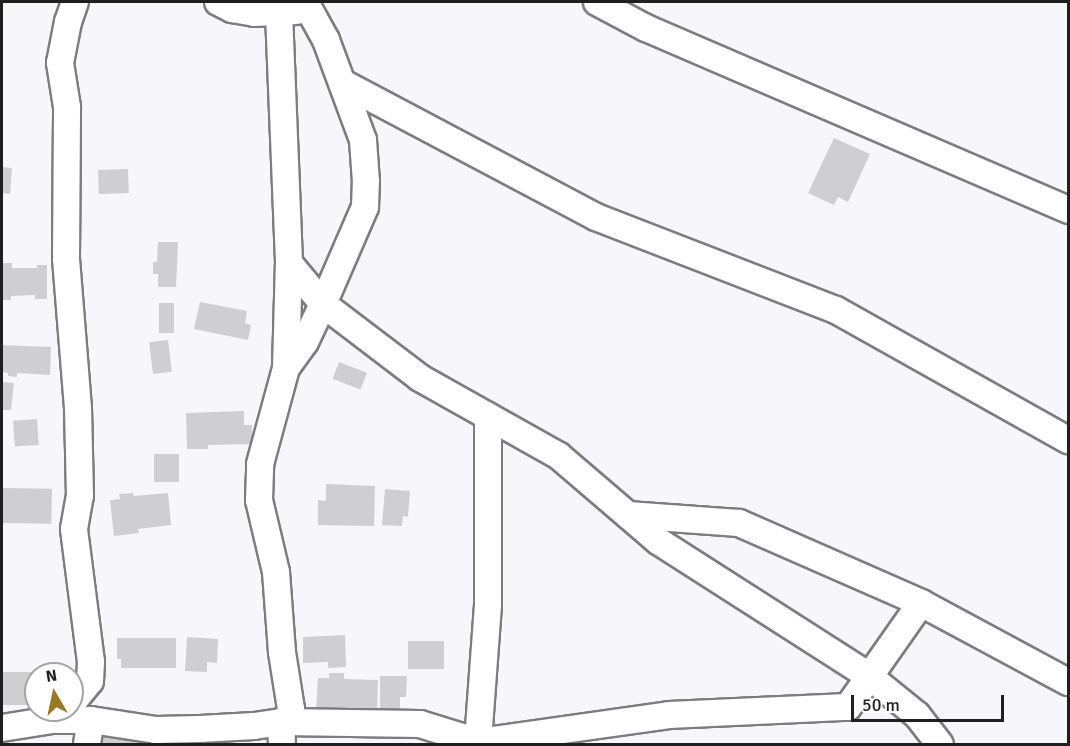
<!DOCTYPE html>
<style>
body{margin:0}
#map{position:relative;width:1070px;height:746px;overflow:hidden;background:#f7f6fa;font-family:Signika,sans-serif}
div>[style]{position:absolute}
.building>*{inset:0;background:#cfced2;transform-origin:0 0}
.roads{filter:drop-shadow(2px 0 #7d7c80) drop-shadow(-2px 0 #7d7c80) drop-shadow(0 2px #7d7c80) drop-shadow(0 -2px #7d7c80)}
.minor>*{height:26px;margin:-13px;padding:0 13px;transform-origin:13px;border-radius:13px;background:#fff}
span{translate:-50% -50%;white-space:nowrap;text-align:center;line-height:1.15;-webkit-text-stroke:4.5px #fff;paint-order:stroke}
.frame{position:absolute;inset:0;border:3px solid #1f1f20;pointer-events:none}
.north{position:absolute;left:24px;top:662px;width:60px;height:60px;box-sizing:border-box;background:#fff;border:2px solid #a5a5a6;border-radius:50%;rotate:351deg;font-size:16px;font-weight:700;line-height:24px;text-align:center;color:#1f1f20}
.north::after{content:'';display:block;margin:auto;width:21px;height:27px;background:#987a22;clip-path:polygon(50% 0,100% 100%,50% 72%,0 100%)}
.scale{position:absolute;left:851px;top:695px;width:153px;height:27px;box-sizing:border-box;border:3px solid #1f1f20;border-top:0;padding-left:8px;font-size:18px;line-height:21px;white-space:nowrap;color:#1f1f20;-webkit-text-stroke:4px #fff;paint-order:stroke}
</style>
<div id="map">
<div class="building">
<i style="clip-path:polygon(834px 138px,870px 154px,848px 202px,838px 197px,834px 205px,808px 193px)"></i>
<i style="clip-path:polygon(2px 167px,12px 168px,10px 194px,2px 193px)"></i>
<i style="left:128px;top:169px;width:24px;height:30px;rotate:88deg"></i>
<i style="clip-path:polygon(158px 242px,178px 242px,176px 287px,158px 287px,158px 274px,153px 274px,153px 262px,157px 262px)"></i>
<i style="clip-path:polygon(2px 263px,12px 263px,12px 268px,37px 268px,37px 265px,47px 265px,47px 299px,35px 299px,35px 295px,11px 296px,11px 300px,2px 300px)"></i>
<i style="clip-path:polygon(200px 302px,247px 311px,245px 323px,251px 325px,248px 340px,194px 329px)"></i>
<i style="left:159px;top:303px;width:15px;height:30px"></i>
<i style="left:168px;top:340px;width:32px;height:19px;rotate:83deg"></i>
<i style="clip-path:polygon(2px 345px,51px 347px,50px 375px,17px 373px,17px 377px,8px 376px,8px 373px,2px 372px)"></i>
<i style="left:339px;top:362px;width:30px;height:18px;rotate:21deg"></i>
<i style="clip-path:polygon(2px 382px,14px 383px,11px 410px,2px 410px)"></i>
<i style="clip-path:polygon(244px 411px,244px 425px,252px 425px,252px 444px,208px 445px,208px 449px,187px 449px,186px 413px)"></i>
<i style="left:37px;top:419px;width:26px;height:24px;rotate:86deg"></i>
<i style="left:154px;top:454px;width:25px;height:28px"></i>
<i style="clip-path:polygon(326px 484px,375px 486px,374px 526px,318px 525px,318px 500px,326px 501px)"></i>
<i style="left:2px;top:488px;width:50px;height:35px;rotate:1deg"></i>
<i style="clip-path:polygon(385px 489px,410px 491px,408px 517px,403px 516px,402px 526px,382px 525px)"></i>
<i style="clip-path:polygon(133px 493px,134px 496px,168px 493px,171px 525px,138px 529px,139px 533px,114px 536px,110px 500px,120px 499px,119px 494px)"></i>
<i style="clip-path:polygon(345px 635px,346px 667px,328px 668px,328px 662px,303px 663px,303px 637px)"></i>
<i style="clip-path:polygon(187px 637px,218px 639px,217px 663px,207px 662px,207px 672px,185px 671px)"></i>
<i style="clip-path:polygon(117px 638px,176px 638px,176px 668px,121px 668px,121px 659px,117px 659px)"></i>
<i style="left:408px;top:641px;width:36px;height:28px"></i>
<i style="left:36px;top:672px;width:33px;height:34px;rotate:90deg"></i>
<i style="clip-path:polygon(329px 673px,344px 673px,344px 679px,378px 680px,377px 713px,316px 710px,318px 678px,329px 678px)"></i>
<i style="clip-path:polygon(380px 676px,407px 676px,406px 697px,400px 697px,400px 714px,380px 713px)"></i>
<i style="clip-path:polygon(93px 735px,138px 742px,138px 744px,91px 744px)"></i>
</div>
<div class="roads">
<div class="minor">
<i style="left:218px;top:2px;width:16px;rotate:27deg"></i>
<i style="left:232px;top:9px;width:22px;rotate:10deg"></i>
<i style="left:254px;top:13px;width:43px;rotate:-2.7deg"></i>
<i style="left:597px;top:2px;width:55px;rotate:28deg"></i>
<i style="left:646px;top:28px;width:460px;rotate:23.3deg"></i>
<i style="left:279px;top:13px;width:250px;rotate:87.7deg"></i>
<i style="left:289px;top:263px;width:53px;rotate:50.3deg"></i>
<i style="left:323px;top:304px;width:122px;rotate:37.3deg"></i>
<i style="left:420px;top:378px;width:159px;rotate:29.3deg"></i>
<i style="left:559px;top:456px;width:130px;rotate:40.6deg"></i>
<i style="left:658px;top:541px;width:250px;rotate:32.6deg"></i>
<i style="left:869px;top:676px;width:62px;rotate:39.1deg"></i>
<i style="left:917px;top:715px;width:37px;rotate:52deg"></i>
<i style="left:343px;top:83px;width:286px;rotate:27.9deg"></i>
<i style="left:596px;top:217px;width:257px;rotate:21.2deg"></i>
<i style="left:836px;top:310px;width:266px;rotate:29.3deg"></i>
<i style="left:286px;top:368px;width:105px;rotate:-88.4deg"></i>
<i style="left:488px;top:416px;width:189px;rotate:90deg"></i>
<i style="left:488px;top:605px;width:137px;rotate:94.2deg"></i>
<i style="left:478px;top:742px;width:193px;rotate:-8deg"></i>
<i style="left:669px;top:715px;width:179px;rotate:-2.6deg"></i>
<i style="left:848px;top:707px;width:127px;rotate:-54.9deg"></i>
<i style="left:921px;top:603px;width:167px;rotate:28.3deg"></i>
<i style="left:628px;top:515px;width:111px;rotate:4.1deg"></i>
<i style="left:739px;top:523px;width:199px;rotate:23.7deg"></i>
<i style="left:72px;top:703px;width:28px;rotate:-51deg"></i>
<i style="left:90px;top:681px;width:19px;rotate:-87deg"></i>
<i style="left:91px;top:662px;width:134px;rotate:-97.3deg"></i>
<i style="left:74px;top:529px;width:34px;rotate:-80deg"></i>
<i style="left:80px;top:496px;width:88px;rotate:-91.3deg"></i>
<i style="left:78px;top:408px;width:150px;rotate:-94.6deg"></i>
<i style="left:66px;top:258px;width:151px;rotate:-89.6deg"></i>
<i style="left:67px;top:107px;width:45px;rotate:-99deg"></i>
<i style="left:60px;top:63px;width:42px;rotate:-79deg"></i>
<i style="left:68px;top:22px;width:21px;rotate:-71deg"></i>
<i style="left:2px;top:728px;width:51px;rotate:-9.1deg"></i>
<i style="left:52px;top:720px;width:39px"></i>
<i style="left:91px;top:720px;width:66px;rotate:8.7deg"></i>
<i style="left:156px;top:730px;width:44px;rotate:-1.3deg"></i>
<i style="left:200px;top:729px;width:54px;rotate:-3.2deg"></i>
<i style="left:254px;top:726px;width:27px;rotate:-8deg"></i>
<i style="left:281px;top:722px;width:9px;rotate:-27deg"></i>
<i style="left:289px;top:718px;width:9px;rotate:-77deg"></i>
<i style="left:291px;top:709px;width:58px;rotate:-99deg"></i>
<i style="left:282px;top:652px;width:80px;rotate:-94.3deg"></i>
<i style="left:276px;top:572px;width:74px;rotate:-103.3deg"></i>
<i style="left:259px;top:500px;width:36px;rotate:-88deg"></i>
<i style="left:260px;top:464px;width:99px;rotate:-74.8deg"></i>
<i style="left:286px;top:368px;width:32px;rotate:-54deg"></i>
<i style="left:305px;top:342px;width:42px;rotate:-64.7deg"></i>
<i style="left:323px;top:304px;width:106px;rotate:-66.6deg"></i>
<i style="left:365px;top:207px;width:25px;rotate:-88deg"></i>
<i style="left:366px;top:182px;width:42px;rotate:-94.1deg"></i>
<i style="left:363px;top:140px;width:107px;rotate:-110.3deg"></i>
<i style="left:326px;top:40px;width:43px;rotate:-118.9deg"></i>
<i style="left:87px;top:744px;width:24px;rotate:-81deg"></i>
<i style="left:282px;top:744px;width:22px;rotate:-93deg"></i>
<i style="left:281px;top:722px;width:139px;rotate:0.8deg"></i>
<i style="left:420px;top:724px;width:61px;rotate:17.2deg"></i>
<i style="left:478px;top:742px;width:2px;rotate:90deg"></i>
</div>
</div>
<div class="frame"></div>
<div class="north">N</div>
<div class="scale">50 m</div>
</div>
